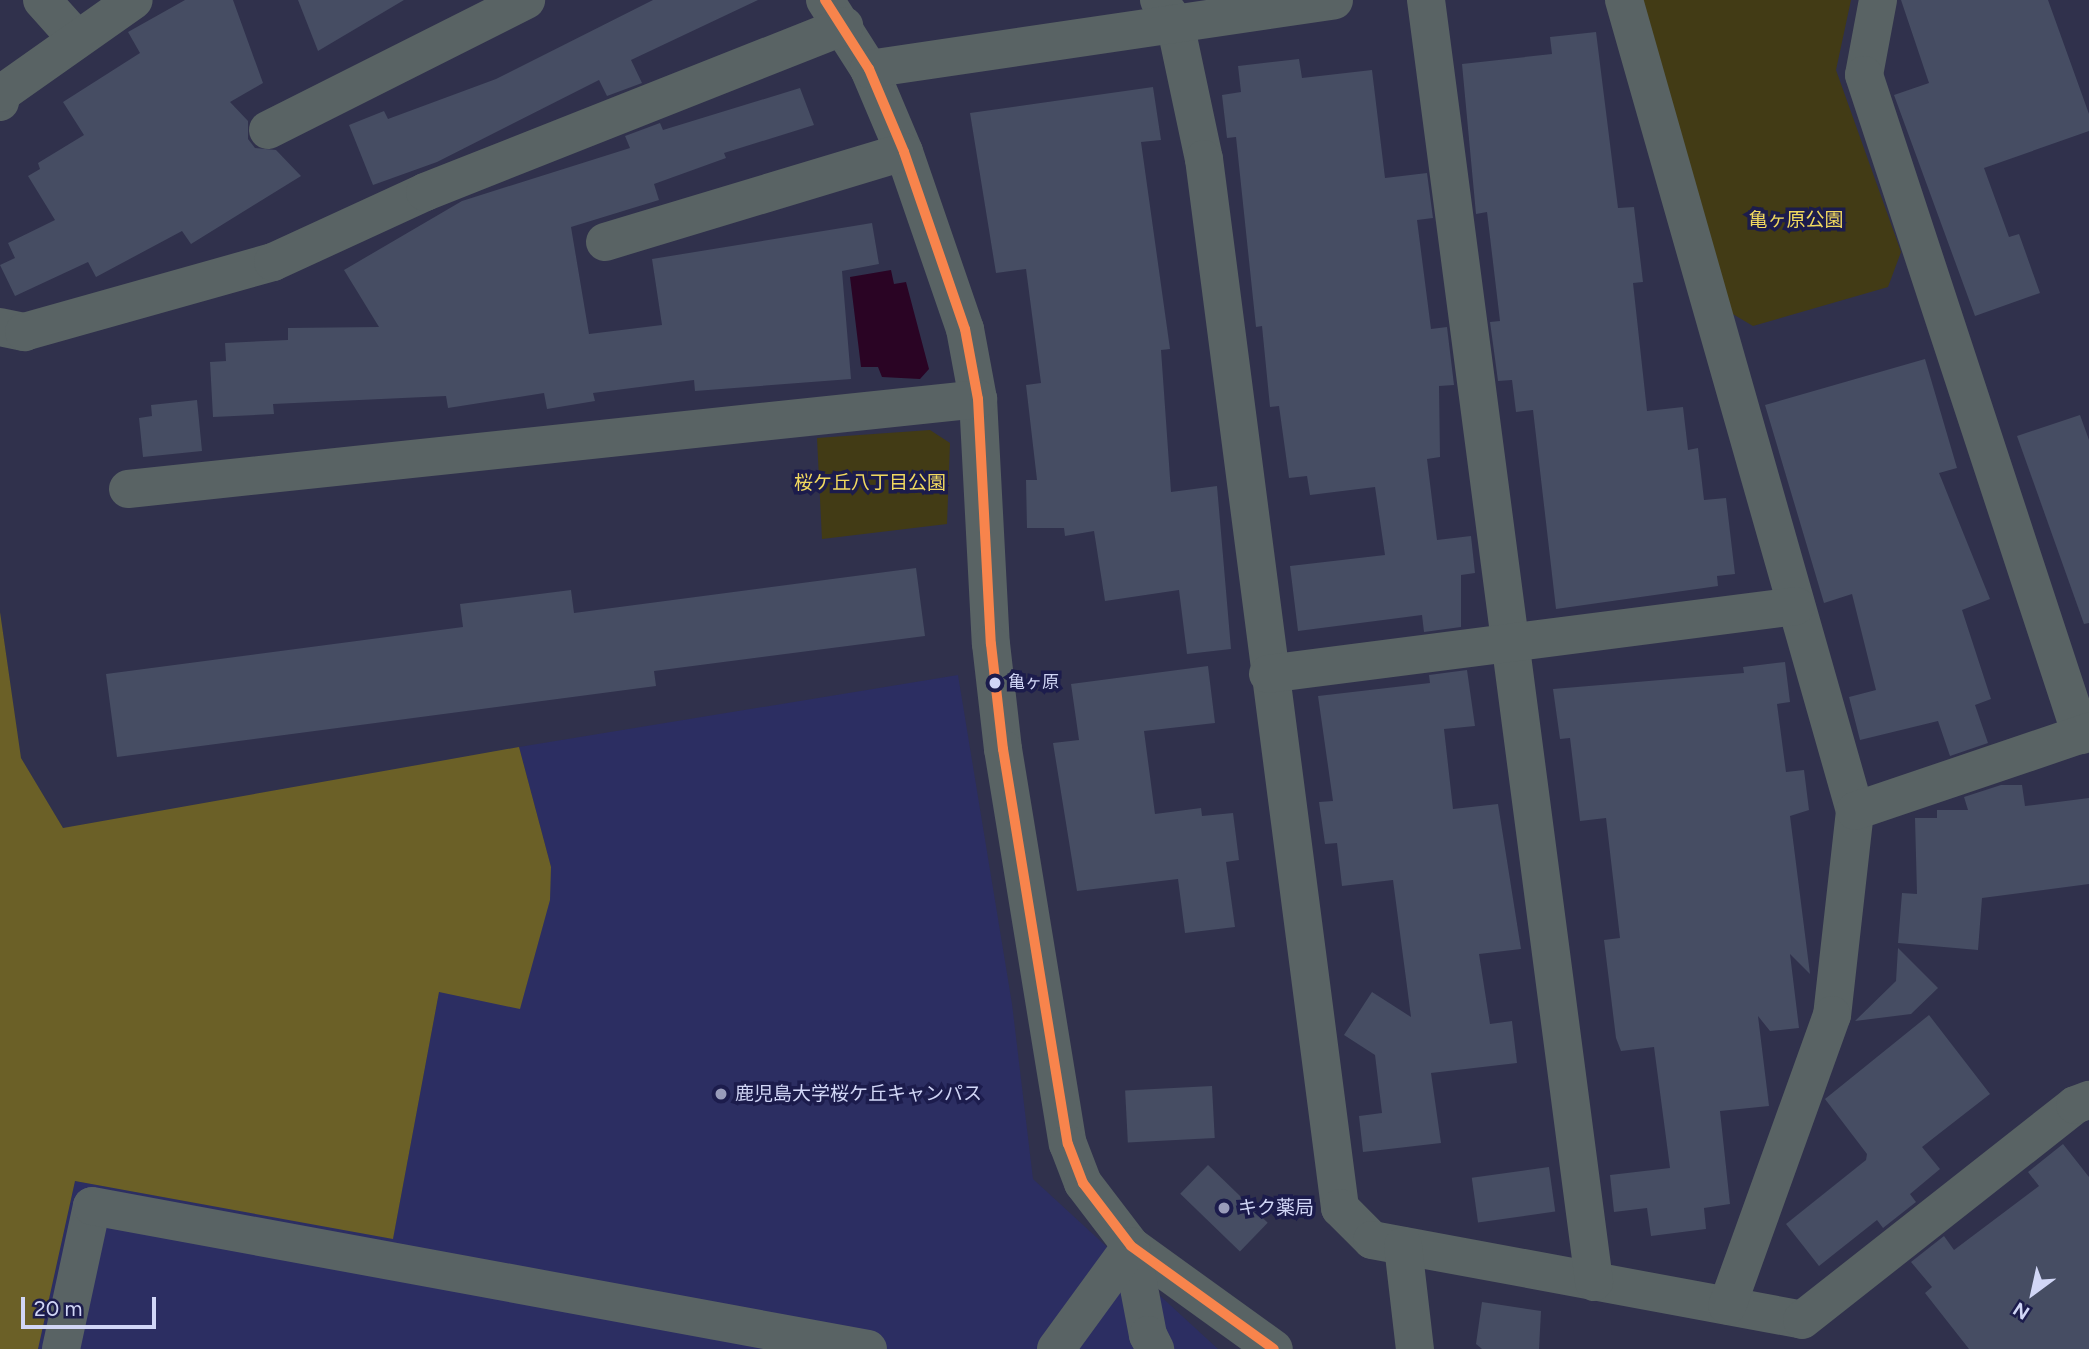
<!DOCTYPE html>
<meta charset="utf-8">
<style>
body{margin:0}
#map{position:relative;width:2089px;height:1349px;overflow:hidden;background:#30314c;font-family:Figtree,"Noto Sans JP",sans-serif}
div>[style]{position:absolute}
.built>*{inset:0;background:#2c2e62}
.green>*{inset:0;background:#423b15}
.forest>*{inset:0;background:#6b6027}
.water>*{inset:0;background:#2a0424}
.building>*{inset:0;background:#464d63;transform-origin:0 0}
.minor>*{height:38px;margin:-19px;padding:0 19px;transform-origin:19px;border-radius:19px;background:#596364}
.bus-1>*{height:10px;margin:-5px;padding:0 5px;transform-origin:5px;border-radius:5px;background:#f8844c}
.dots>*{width:19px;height:19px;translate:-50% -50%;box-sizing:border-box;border:4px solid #1c1c4c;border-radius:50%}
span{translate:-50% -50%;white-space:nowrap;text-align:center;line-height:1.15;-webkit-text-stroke:7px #1c1c4c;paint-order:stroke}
.bus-label{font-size:17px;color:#d1d6f6}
.left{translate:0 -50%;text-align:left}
.park-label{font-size:19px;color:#f1d95f}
.poi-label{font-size:19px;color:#d1d6f6}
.north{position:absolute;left:1998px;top:1258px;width:70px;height:70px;-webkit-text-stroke:5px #1c1c4c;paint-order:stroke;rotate:213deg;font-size:19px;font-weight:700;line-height:28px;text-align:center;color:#d1d6f6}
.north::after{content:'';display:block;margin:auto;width:24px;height:32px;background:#d1d6f6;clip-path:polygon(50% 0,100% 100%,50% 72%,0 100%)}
.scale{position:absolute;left:21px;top:1297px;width:135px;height:32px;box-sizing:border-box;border:4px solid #d1d6f6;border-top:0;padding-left:9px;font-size:21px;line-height:24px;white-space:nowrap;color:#d1d6f6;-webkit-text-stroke:5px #1c1c4c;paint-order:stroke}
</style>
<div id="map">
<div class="built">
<i style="clip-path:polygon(958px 675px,1012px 1004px,1033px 1179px,1218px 1349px,38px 1349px,75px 1181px,393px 1238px,439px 992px,551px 867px,519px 747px)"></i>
</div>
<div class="green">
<i style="clip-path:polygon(1643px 0,1851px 0,1836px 70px,1901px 252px,1888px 287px,1753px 326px,1731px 313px)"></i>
<i style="clip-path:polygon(930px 430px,950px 443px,947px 524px,822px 539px,817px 438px)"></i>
</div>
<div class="forest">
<i style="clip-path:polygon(0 612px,21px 758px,63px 828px,519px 747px,551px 867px,550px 900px,520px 1009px,439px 992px,393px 1239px,75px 1181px,38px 1349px,0 1349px)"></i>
</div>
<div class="water">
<i style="clip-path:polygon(891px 270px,894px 284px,906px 282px,929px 369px,920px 379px,882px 377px,878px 367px,861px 367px,850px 277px)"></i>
</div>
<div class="building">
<i style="clip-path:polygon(185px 0,233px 0,263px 83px,230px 102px,248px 121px,248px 139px,255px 148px,276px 150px,301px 176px,191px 244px,182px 231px,96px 277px,88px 262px,15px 296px,0 265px,15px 258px,8px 243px,55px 220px,28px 176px,40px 169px,38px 163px,84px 135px,63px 102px,140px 53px,128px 32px)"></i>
<i style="clip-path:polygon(298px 0,404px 0,318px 51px)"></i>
<i style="clip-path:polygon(653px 0,758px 0,631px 60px,642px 83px,607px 96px,599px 80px,437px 162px,373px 185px,349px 125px,384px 111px,388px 119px,496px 79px)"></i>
<i style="clip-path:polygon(1901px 0,2048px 0,2089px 114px,2089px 131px,1984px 168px,2009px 237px,2019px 234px,2040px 293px,1975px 316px,1894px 95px,1929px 83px)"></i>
<i style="clip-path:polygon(1596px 32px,1618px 208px,1634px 207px,1643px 282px,1633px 283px,1647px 411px,1683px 407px,1688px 450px,1698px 448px,1704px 500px,1726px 498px,1735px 574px,1717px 576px,1718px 586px,1556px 609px,1533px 410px,1516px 412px,1512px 380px,1498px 381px,1490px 322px,1500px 321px,1487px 212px,1476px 214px,1462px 64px,1552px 54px,1550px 37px)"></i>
<i style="clip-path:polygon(1299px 59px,1302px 78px,1372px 70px,1385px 178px,1427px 173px,1433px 218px,1417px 220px,1431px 329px,1447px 327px,1454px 385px,1439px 386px,1440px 457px,1427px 459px,1437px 540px,1471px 536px,1475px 573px,1461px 575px,1461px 627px,1424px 632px,1422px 615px,1298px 631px,1290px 566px,1385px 555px,1375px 487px,1310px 495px,1307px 476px,1289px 478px,1279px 406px,1270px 407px,1262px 326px,1256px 327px,1236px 137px,1227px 138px,1222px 95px,1241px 92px,1238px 66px)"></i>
<i style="clip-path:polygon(1153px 87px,1161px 140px,1141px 142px,1170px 349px,1161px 350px,1171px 492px,1217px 486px,1231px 649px,1187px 654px,1179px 590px,1105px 601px,1094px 531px,1065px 536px,1064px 528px,1027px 528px,1026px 480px,1037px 480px,1026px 385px,1041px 383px,1026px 269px,996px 273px,970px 113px)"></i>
<i style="clip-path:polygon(800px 88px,814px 125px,724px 153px,726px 158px,654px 184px,659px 200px,571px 227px,589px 334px,662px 325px,652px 259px,872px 223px,879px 264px,842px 271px,851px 379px,695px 391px,694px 380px,593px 393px,595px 401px,547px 409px,544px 393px,448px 408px,446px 396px,273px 404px,274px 414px,213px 417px,210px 362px,226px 361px,225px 343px,288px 340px,288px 328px,379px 327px,344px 270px,462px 201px,630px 148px,625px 136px,660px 123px,663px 130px)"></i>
<i style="clip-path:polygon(1925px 359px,1957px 468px,1939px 473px,1990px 599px,1962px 610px,1991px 699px,1975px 705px,1988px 743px,1950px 756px,1938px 721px,1860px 740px,1849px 697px,1876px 690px,1852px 594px,1824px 603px,1765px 405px)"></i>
<i style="clip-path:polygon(197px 400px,202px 451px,143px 457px,139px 418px,152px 416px,151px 405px)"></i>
<i style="clip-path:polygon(2080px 415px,2089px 440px,2089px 623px,2084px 624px,2017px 436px)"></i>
<i style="clip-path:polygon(916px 568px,925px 636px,654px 671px,656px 686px,117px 757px,106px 674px,463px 627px,460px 604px,571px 590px,574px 613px)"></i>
<i style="clip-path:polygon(1785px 662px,1790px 702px,1777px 704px,1786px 772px,1804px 770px,1809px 810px,1790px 816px,1810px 974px,1790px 954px,1799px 1028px,1770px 1031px,1758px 1016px,1769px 1106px,1720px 1111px,1730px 1204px,1704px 1208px,1706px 1229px,1651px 1236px,1647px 1208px,1614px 1212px,1610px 1175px,1670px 1168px,1654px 1047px,1621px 1051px,1616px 1038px,1604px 940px,1620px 938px,1606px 818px,1580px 821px,1570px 738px,1560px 739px,1553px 689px,1744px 673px,1743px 667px)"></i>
<i style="clip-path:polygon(1208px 666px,1215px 723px,1144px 731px,1155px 814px,1201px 808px,1202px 816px,1233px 813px,1239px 860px,1226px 862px,1235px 927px,1185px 933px,1178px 879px,1077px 891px,1053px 743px,1079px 740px,1071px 684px)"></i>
<i style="clip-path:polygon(1467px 670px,1475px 726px,1444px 729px,1453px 809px,1498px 804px,1521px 949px,1479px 954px,1490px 1024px,1512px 1021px,1517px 1063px,1431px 1073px,1441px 1143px,1363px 1152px,1359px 1116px,1382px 1113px,1375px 1055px,1344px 1035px,1372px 992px,1411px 1017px,1393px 880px,1342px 886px,1337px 843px,1325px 844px,1319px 802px,1333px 801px,1318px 696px,1430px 683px,1429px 675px)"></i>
<i style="clip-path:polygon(2001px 785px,2022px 785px,2025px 806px,2089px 798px,2089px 884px,1982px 898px,1978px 950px,1898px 943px,1902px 893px,1917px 894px,1915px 818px,1937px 818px,1937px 810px,1968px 810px,1964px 797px)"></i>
<i style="clip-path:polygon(1898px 948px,1938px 988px,1911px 1014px,1855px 1021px,1896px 981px)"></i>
<i style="clip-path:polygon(1929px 1015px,1990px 1094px,1922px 1147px,1940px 1169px,1910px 1194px,1916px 1202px,1883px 1228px,1877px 1220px,1819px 1266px,1786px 1224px,1866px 1160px,1867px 1154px,1825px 1099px)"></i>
<i style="left:1212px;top:1086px;width:52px;height:87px;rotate:87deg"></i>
<i style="clip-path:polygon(2063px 1144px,2089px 1177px,2089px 1349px,1969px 1349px,1925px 1293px,1932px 1287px,1911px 1262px,1944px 1236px,1954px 1250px,2039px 1186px,2028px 1172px)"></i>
<i style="left:1208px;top:1165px;width:83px;height:40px;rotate:44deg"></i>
<i style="left:1549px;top:1167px;width:45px;height:78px;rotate:82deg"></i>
<i style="clip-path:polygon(1482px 1302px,1541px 1311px,1539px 1349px,1482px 1349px,1476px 1344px)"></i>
</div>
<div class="minor">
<i style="left:42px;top:0;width:51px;rotate:48.2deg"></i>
<i style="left:825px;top:0;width:82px;rotate:57.5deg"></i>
<i style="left:869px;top:69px;width:90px;rotate:67.1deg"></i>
<i style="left:904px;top:152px;width:187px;rotate:71deg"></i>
<i style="left:965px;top:329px;width:71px;rotate:79.5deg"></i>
<i style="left:978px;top:399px;width:245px;rotate:87deg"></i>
<i style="left:991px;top:644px;width:106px;rotate:83.5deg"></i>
<i style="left:1003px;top:749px;width:400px;rotate:80.7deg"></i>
<i style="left:1068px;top:1144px;width:42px;rotate:69deg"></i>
<i style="left:1083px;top:1183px;width:79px;rotate:52.7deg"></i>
<i style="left:1131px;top:1246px;width:176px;rotate:35.8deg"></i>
<i style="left:1159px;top:0;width:28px;rotate:55deg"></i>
<i style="left:1175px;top:23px;width:139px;rotate:78deg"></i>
<i style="left:1204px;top:159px;width:1058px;rotate:82.61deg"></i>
<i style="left:1340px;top:1208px;width:45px;rotate:45deg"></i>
<i style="left:1372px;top:1240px;width:437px;rotate:10.5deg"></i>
<i style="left:1802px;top:1320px;width:347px;rotate:-38.2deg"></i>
<i style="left:2075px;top:1105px;width:15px;rotate:-20deg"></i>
<i style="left:1426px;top:0;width:1293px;rotate:82.53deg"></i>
<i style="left:1624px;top:0;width:843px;rotate:74.1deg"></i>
<i style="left:1855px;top:811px;width:205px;rotate:96.4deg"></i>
<i style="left:1832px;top:1015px;width:309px;rotate:109.8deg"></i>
<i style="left:1878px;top:0;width:76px;rotate:100.6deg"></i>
<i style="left:1864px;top:75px;width:695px;rotate:71.8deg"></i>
<i style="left:869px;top:69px;width:470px;rotate:-8.4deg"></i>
<i style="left:0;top:102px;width:9px;rotate:-77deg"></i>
<i style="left:2px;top:93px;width:161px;rotate:-35.2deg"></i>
<i style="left:268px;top:130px;width:289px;rotate:-26.7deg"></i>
<i style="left:605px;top:242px;width:312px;rotate:-16.8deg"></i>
<i style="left:0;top:327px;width:25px;rotate:12deg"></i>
<i style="left:24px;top:332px;width:259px;rotate:-15.7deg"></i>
<i style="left:273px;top:262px;width:167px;rotate:-24.7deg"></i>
<i style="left:425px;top:192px;width:451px;rotate:-21.6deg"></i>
<i style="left:128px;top:489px;width:855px;rotate:-6.04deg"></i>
<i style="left:1268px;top:674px;width:532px;rotate:-7.34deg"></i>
<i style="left:1855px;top:811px;width:247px;rotate:-18.7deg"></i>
<i style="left:1131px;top:1246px;width:91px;rotate:79.2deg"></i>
<i style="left:1148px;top:1335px;width:16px;rotate:63deg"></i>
<i style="left:1403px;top:1246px;width:104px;rotate:83.4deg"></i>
<i style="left:61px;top:1349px;width:146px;rotate:-77.8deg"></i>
<i style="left:92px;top:1206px;width:789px;rotate:10.44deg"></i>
<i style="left:1056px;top:1349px;width:127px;rotate:-53.9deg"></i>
</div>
<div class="bus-1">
<i style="left:825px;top:0;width:82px;rotate:57.5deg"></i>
<i style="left:869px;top:69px;width:90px;rotate:67.1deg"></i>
<i style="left:904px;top:152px;width:187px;rotate:71deg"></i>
<i style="left:965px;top:329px;width:71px;rotate:79.5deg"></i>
<i style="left:978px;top:399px;width:245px;rotate:87deg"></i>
<i style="left:991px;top:644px;width:106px;rotate:83.5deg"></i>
<i style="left:1003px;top:749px;width:400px;rotate:80.7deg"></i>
<i style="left:1068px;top:1144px;width:42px;rotate:69deg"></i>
<i style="left:1083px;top:1183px;width:79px;rotate:52.7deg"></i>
<i style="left:1131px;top:1246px;width:176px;rotate:35.8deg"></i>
</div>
<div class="dots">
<i style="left:995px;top:683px;background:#d1d6f6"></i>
<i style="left:721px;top:1094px;background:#999cba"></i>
<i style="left:1224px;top:1208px;background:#999cba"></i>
</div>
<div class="bus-label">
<span class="left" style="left:1008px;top:683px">亀ヶ原</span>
</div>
<div class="park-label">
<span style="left:1796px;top:220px">亀ヶ原公園</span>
<span style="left:870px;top:483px">桜ケ丘八丁目公園</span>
</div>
<div class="poi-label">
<span class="left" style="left:735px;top:1094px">鹿児島大学桜ケ丘キャンパス</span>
<span class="left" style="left:1238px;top:1208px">キク薬局</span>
</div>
<div class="north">N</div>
<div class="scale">20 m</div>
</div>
